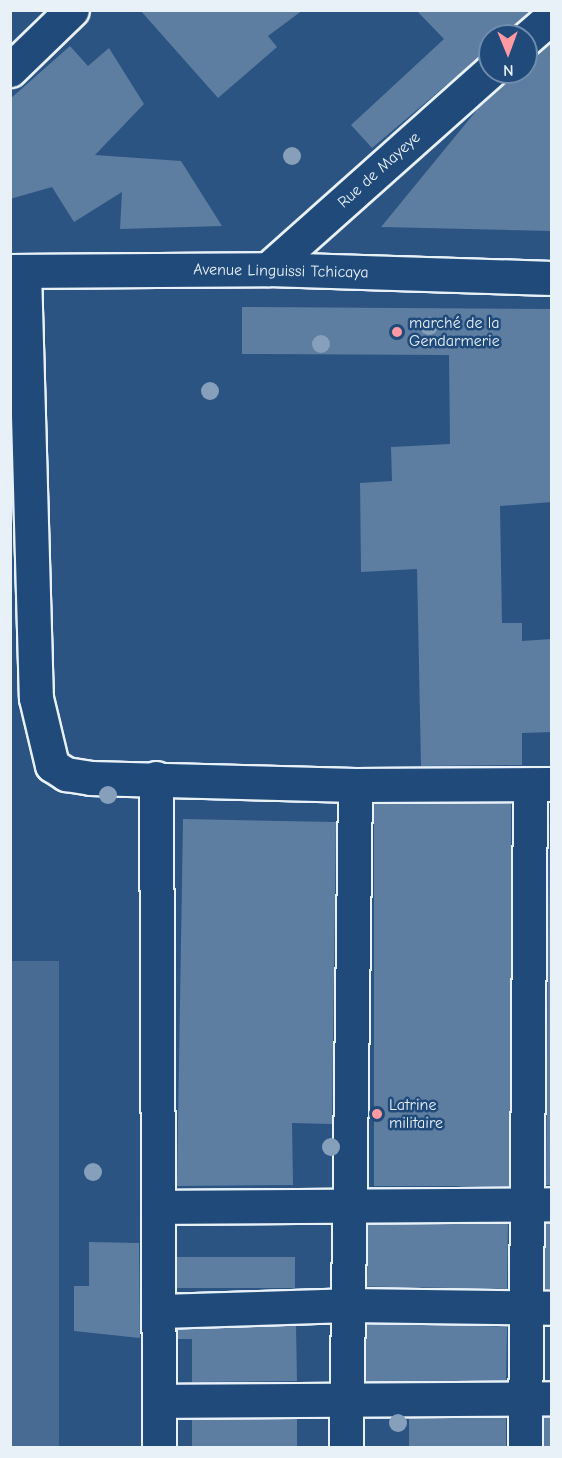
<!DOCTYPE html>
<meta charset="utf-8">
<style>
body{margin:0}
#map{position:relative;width:562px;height:1458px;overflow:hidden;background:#2b5482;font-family:"Comic Neue",sans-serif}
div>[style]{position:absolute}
.green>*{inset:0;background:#476b93;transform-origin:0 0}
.building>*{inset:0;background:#5d7da1;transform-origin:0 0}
.roads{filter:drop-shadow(2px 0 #e8f1f8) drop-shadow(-2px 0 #e8f1f8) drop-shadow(0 2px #e8f1f8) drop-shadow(0 -2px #e8f1f8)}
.minor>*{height:33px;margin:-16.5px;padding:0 16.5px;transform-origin:16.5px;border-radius:16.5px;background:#1f4a7a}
.major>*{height:33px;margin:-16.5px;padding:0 16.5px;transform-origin:16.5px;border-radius:16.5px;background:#1f4a7a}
.trees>*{width:18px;height:18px;margin:-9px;border-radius:50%;background:#869fbb}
.dots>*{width:16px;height:16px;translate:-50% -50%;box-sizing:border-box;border:3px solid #1f4a7a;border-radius:50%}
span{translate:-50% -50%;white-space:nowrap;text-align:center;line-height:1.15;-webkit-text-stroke:5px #1f4a7a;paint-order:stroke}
.street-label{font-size:16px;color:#e8f1f8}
.poi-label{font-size:16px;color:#e8f1f8}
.left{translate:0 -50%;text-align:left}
.frame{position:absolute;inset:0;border:12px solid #e8f1f8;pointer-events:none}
.north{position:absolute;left:478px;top:24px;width:60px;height:60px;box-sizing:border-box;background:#1f4a7a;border:2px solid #6f8dac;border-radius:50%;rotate:179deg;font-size:16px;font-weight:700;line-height:24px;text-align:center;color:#e8f1f8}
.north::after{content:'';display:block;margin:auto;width:21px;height:27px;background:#ff9aa2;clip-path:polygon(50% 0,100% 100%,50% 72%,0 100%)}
</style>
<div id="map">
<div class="green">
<i style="left:59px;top:961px;width:486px;height:48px;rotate:90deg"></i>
</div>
<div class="building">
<i style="clip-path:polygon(140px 10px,303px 10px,268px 36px,277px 47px,218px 98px)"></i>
<i style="clip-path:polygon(416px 10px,530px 10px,508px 36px,490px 36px,490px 48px,372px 148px,351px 125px,444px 39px)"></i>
<i style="clip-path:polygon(552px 41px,552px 231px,381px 227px,508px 72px,526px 72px,526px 57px)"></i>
<i style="clip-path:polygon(70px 46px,88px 66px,109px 48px,144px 104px,95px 155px,181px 161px,222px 226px,120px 229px,122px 192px,74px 222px,52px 187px,10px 199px,10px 99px)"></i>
<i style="clip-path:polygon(242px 307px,552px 309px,552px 502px,500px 506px,502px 623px,522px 623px,522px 641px,552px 639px,552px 732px,522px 733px,522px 765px,421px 766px,417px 569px,361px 572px,360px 483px,392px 481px,391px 447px,450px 444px,449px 355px,242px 354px)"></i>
<i style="left:511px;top:803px;width:383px;height:137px;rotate:90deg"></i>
<i style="clip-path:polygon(549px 815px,552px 1185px,546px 1185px)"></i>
<i style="clip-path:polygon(183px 819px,336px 822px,332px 1124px,292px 1123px,293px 1185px,177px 1186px)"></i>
<i style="left:508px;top:1223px;width:66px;height:140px;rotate:91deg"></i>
<i style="left:545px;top:1223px;width:7px;height:66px"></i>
<i style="clip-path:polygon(89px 1242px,139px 1243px,140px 1338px,74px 1331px,74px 1286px,89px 1286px)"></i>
<i style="left:295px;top:1257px;width:31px;height:118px;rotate:90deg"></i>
<i style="left:366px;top:1324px;width:141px;height:57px;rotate:1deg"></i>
<i style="clip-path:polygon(296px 1325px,297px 1381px,192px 1382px,192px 1339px,177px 1339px,177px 1329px)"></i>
<i style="left:506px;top:1417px;width:31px;height:97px;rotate:90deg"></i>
<i style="left:544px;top:1417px;width:8px;height:31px"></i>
<i style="left:297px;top:1419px;width:29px;height:105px;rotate:90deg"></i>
</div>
<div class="roads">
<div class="minor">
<i style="left:526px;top:39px;width:35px;rotate:-41deg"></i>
<i style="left:10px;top:70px;width:86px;rotate:-44.1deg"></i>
<i style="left:268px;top:269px;width:297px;rotate:-41.7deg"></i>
<i style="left:24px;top:272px;width:426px;rotate:88.4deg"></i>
<i style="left:36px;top:698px;width:69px;rotate:76.6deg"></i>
<i style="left:52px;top:765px;width:17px;rotate:33deg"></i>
<i style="left:66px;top:774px;width:24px;rotate:9deg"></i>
<i style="left:90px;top:778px;width:265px;rotate:1.5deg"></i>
<i style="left:355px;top:785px;width:197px;rotate:-0.3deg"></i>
<i style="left:156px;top:778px;width:670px;rotate:89.74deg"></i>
<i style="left:159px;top:1207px;width:393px;rotate:-0.4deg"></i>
<i style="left:161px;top:1311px;width:187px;rotate:-1.8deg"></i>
<i style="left:348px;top:1305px;width:204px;rotate:0.8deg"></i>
<i style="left:160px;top:1401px;width:392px;rotate:-0.4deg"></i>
<i style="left:346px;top:1448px;width:663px;rotate:-89.22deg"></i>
<i style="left:525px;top:1448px;width:663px;rotate:-89.57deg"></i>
</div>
<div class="major">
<i style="left:10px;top:271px;width:258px;rotate:-0.4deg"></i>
<i style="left:268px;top:269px;width:284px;rotate:1.8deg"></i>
</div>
</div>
<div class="trees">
<i style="left:292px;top:156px"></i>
<i style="left:429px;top:326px"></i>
<i style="left:321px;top:344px"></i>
<i style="left:210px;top:391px"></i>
<i style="left:108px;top:795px"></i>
<i style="left:331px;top:1147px"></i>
<i style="left:93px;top:1172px"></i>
<i style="left:398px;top:1423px"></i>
</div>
<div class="dots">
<i style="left:397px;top:332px;background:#ff9aa2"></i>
<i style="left:377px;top:1114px;background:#ff9aa2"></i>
</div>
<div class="street-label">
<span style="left:379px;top:170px;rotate:-42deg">Rue de Mayeye</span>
<span style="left:281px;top:271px;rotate:1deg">Avenue Linguissi Tchicaya</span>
</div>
<div class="poi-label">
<span class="left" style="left:409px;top:332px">marché de la<br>Gendarmerie</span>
<span class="left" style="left:389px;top:1114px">Latrine<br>militaire</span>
</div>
<div class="frame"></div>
<div class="north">N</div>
</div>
